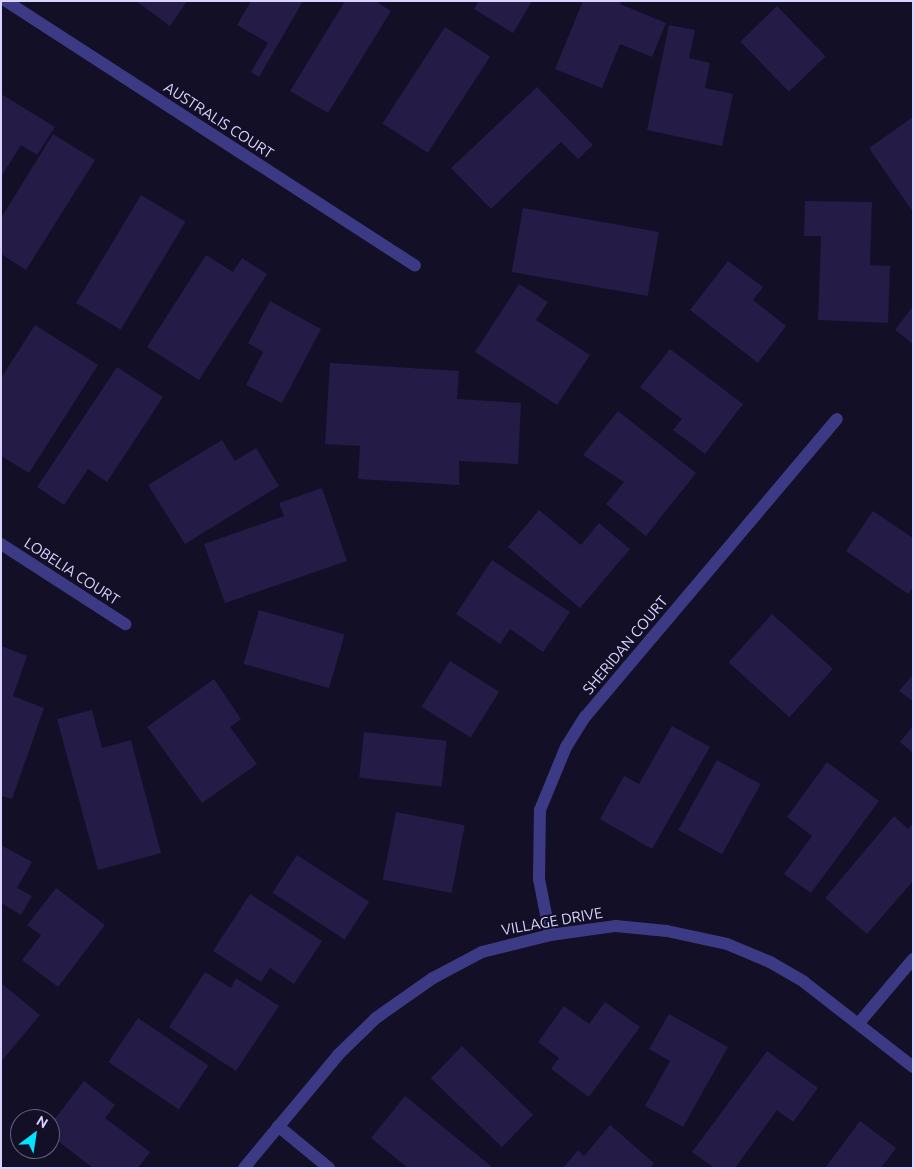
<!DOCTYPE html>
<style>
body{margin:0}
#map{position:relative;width:914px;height:1169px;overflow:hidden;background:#130f26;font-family:Ubuntu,sans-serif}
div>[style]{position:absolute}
.building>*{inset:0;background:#241b47;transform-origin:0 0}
.minor>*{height:12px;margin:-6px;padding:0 6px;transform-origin:6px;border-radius:6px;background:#3d3a85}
span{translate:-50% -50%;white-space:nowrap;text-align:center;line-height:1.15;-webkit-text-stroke:4px #130f26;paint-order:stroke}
.street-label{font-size:15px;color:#d9d4ff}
.frame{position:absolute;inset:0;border:2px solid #d9d4ff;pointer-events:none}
.north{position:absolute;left:10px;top:1109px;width:50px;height:50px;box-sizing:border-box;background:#130f26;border:1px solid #625e7d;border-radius:50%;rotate:31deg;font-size:14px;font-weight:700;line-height:20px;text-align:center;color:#d9d4ff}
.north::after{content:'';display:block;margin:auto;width:18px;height:22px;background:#00e5ff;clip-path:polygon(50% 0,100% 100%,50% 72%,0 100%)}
</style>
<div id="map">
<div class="building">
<i style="clip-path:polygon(136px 1px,187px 1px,170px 26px)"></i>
<i style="clip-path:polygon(251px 1px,303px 1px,259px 77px,251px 72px,268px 43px,237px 25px)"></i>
<i style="clip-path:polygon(345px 1px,375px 1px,391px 11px,328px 113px,290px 91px)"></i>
<i style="clip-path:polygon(479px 1px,532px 1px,513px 33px,474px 9px)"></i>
<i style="clip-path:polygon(583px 1px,621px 1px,620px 4px,666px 23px,652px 57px,620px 44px,602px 88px,555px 69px)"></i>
<i style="left:777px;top:6px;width:70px;height:51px;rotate:46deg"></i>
<i style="clip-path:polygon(669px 25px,695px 30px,689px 58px,710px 63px,705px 88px,733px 94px,722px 146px,647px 130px)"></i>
<i style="left:445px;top:27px;width:54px;height:115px;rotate:33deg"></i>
<i style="clip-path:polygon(537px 87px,593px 145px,578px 159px,561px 142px,491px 209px,451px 168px)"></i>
<i style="clip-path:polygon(1px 94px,55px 127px,37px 155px,21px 145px,1px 177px)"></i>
<i style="clip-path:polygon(913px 117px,913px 212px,869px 148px)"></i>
<i style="clip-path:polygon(53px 134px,95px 160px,26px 270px,1px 254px,1px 218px)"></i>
<i style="left:141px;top:195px;width:52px;height:126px;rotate:31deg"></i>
<i style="clip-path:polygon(805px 201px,872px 202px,870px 265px,890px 266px,888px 323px,818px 320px,821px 236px,804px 236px)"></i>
<i style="left:523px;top:208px;width:138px;height:65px;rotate:10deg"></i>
<i style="clip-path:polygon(206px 255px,233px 272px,242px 258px,267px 274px,199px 380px,147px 347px)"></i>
<i style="clip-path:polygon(728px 261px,763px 287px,753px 300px,786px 326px,758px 363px,690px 310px)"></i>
<i style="clip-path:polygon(519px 284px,548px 302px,536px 320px,590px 355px,557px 405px,475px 352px)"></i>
<i style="clip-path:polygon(270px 301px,321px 329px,282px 403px,246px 385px,263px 352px,248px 343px)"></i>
<i style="clip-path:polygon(913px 306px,913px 344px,895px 330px)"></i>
<i style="clip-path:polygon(35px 325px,98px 365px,29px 473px,1px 456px,1px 378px)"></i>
<i style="clip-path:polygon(670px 349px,743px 404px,705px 454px,673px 430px,682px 419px,640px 387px)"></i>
<i style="clip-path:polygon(330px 363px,459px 371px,457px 399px,521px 403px,518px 464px,459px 461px,459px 485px,358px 479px,360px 446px,325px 444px)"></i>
<i style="clip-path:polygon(117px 367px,163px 397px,107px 482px,88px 469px,64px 505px,37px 487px)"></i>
<i style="clip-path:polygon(618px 411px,696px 473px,646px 536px,606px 504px,624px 482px,583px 455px)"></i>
<i style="clip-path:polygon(222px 440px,235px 461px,256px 448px,279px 486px,185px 544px,148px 485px)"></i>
<i style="clip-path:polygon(322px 488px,347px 561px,225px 603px,204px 544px,284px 516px,279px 503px)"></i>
<i style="clip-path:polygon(539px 510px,581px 545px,599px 523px,630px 549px,580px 608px,508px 547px)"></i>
<i style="clip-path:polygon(873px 511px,913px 538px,913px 587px,908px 594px,846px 551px)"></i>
<i style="clip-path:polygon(492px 560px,570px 612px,543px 652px,510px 629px,500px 644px,456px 614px)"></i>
<i style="left:259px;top:610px;width:89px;height:56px;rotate:16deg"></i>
<i style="left:772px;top:614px;width:82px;height:65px;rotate:42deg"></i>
<i style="clip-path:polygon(1px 646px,27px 656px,13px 696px,44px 708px,12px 799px,1px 796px)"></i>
<i style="left:450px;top:661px;width:58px;height:54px;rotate:32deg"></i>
<i style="clip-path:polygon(913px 675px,913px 701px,899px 691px)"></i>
<i style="clip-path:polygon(214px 679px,241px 719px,230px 727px,257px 764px,202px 803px,147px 727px)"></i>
<i style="clip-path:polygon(92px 710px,102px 748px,131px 740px,161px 853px,98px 870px,57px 719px)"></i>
<i style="clip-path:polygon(672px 726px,710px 747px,652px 849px,600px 819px,624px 776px,639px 784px)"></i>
<i style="clip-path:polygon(913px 726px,913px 753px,900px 742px)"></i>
<i style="left:364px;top:732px;width:83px;height:46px;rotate:6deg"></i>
<i style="left:717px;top:760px;width:50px;height:80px;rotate:29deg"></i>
<i style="clip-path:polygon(827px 762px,879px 801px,811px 893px,784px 874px,812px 836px,787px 817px)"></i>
<i style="left:396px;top:812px;width:70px;height:69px;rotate:11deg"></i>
<i style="clip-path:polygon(894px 816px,908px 829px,913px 823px,913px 881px,867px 934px,825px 898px)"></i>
<i style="clip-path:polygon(1px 845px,32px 862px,17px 888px,32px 896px,21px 915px,1px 903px)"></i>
<i style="left:297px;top:855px;width:86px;height:45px;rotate:33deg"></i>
<i style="clip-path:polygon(56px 888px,105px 925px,58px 987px,22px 960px,41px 935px,27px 925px)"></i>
<i style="clip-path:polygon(250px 894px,322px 941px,294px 984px,270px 968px,261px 982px,213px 951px)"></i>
<i style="clip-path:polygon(205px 972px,231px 988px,236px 978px,279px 1006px,236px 1071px,169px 1027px)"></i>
<i style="clip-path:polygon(1px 983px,40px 1015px,1px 1062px)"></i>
<i style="clip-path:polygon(605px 1002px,640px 1027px,589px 1097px,551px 1069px,559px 1058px,538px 1042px,564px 1006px,589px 1024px)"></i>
<i style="clip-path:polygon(669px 1014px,728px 1047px,683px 1127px,645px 1106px,670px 1061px,649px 1049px)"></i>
<i style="left:138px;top:1018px;width:85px;height:53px;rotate:34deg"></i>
<i style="left:462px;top:1046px;width:99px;height:45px;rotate:44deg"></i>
<i style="clip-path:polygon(767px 1051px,818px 1088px,793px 1122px,777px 1110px,735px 1168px,714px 1168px,692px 1152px)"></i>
<i style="clip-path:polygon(84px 1081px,115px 1105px,105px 1118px,150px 1152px,138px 1168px,93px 1168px,50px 1135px,50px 1125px)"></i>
<i style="clip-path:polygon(405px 1096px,491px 1166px,490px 1168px,408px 1168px,371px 1138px)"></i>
<i style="clip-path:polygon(860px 1121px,896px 1148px,881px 1168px,825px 1168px)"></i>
<i style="clip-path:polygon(610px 1125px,654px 1163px,650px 1168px,563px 1168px,578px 1150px,584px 1156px)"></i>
</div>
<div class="minor">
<i style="left:6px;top:1px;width:487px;rotate:32.9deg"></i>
<i style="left:1px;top:544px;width:148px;rotate:32.8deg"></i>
<i style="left:550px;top:935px;width:57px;rotate:-101.1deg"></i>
<i style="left:539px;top:879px;width:69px;rotate:-89.2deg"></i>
<i style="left:540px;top:810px;width:68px;rotate:-67.6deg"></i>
<i style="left:566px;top:747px;width:36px;rotate:-58deg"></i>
<i style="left:585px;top:717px;width:390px;rotate:-49.8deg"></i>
<i style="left:859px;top:1023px;width:84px;rotate:-49.8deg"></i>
<i style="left:278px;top:1126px;width:66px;rotate:39.5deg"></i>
<i style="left:244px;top:1168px;width:147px;rotate:-50.2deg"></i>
<i style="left:338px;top:1055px;width:53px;rotate:-44.2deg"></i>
<i style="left:376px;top:1018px;width:70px;rotate:-35.1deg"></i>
<i style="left:433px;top:978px;width:55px;rotate:-28deg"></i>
<i style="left:482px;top:952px;width:70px;rotate:-14deg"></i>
<i style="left:550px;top:935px;width:67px;rotate:-7.8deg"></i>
<i style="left:616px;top:926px;width:51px;rotate:5.6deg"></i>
<i style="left:667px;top:931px;width:61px;rotate:12.2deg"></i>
<i style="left:727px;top:944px;width:47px;rotate:22.7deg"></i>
<i style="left:770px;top:962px;width:39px;rotate:30deg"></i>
<i style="left:804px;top:982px;width:138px;rotate:37.9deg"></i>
</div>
<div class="street-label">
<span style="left:219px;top:120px;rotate:33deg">AUSTRALIS COURT</span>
<span style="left:72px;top:571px;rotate:33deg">LOBELIA COURT</span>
<span style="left:625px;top:645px;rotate:-50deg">SHERIDAN COURT</span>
<span style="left:552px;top:921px;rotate:-10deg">VILLAGE DRIVE</span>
</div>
<div class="frame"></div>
<div class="north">N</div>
</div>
